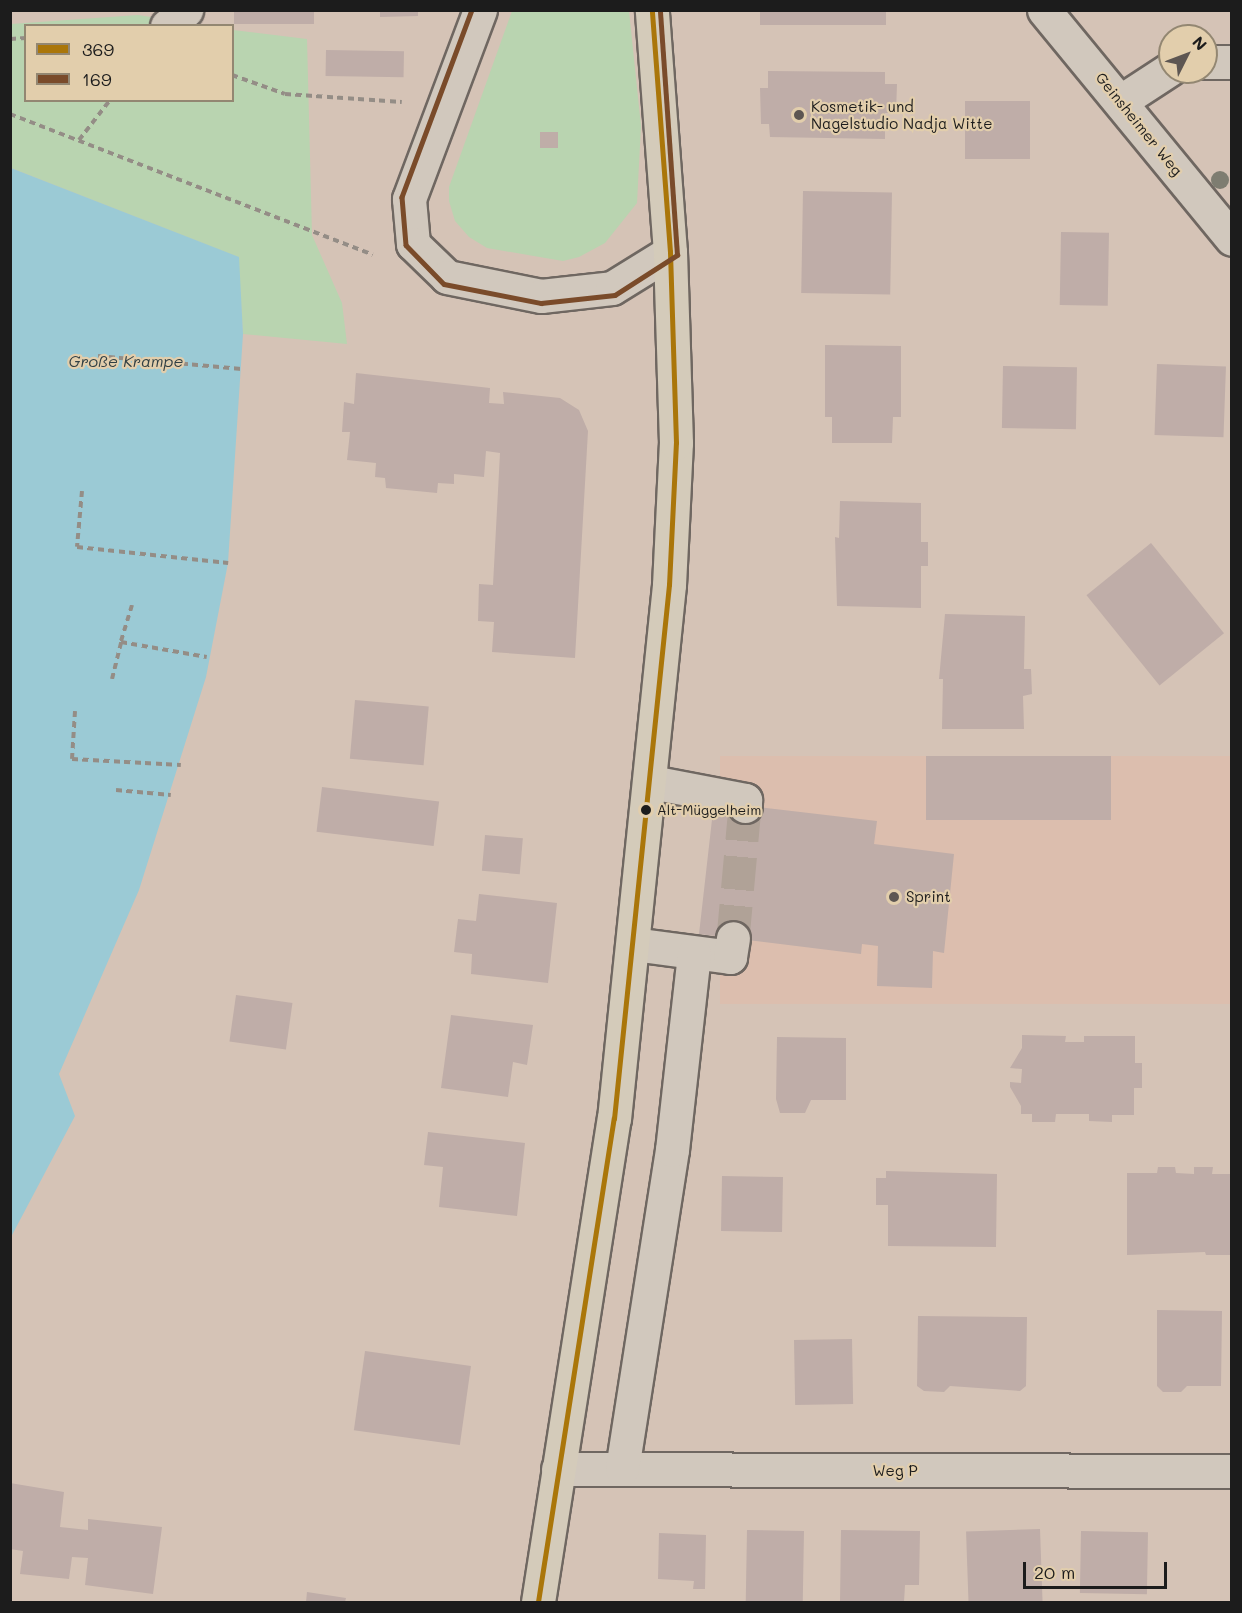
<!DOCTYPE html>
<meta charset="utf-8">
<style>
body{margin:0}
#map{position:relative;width:1242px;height:1613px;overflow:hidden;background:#d5c3b6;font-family:Mali,sans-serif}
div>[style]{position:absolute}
.built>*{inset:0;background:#dcbeae;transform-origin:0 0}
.green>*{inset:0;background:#b9d4b0}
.water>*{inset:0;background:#9bcad5}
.building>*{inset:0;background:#bfada8;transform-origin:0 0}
.minor-tunnel>*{height:33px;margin-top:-16.5px;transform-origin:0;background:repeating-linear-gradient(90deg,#b0a297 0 33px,transparent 0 49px)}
.path>*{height:4px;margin-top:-2px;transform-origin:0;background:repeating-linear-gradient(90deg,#948d86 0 6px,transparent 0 10.5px)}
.roads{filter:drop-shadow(2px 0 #6f6761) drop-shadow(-2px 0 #6f6761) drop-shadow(0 2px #6f6761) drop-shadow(0 -2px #6f6761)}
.minor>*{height:33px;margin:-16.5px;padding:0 16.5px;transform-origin:16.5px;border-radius:16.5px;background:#d1c8bd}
.major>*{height:33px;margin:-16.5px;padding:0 16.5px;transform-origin:16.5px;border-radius:16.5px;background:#d4cbba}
.bus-1>*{height:4.5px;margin:-2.25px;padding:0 2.25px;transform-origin:2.25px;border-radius:2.25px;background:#aa760a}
.bus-2>*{height:4.5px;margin:-2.25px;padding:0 2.25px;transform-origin:2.25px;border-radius:2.25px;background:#7a4b2a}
.trees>*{width:18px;height:18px;margin:-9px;border-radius:50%;background:#7e7d71}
.dots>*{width:16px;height:16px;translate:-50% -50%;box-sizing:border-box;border:3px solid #e2ceac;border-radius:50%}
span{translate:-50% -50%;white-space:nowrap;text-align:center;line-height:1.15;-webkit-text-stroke:4.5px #e2ceac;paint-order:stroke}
.bus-label{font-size:14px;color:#1c1c1c}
.left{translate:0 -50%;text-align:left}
.poi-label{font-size:15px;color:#1c1c1c}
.street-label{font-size:15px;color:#1c1c1c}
.water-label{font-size:16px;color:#303f44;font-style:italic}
.frame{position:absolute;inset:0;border:12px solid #1c1c1c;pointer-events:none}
.legend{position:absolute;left:24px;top:24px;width:210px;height:78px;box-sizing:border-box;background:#e2ceac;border:2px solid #938772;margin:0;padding:8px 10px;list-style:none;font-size:18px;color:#1c1c1c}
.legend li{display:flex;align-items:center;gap:12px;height:30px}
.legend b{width:30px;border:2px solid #938772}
.north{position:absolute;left:1158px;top:24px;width:60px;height:60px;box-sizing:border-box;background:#e2ceac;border:2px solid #938772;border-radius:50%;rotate:48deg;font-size:16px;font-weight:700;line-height:24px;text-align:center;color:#1c1c1c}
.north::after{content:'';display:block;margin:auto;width:21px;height:27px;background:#5d5652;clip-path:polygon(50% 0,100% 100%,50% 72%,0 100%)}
.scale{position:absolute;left:1023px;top:1562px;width:144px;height:27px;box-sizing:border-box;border:3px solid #1c1c1c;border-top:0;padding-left:8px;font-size:18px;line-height:21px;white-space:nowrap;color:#1c1c1c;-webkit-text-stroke:4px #e2ceac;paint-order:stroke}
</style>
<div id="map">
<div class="built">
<i style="left:720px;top:756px;width:511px;height:248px"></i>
</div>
<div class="green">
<i style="clip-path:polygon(512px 11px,629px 11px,641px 126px,637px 203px,605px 243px,579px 257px,563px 261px,487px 248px,469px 237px,455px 221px,449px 201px,449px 187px)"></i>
<i style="clip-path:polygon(138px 15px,202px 25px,26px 26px,26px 100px,232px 100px,233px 30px,307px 39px,312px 235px,342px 303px,347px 344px,243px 334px,238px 257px,11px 168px,11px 24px)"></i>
</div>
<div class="water">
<i style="clip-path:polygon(11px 168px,239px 257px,243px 334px,228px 563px,206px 677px,139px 890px,59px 1074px,75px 1116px,11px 1237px)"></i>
</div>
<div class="building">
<i style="left:234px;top:10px;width:80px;height:14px"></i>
<i style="clip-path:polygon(380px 10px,418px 10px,418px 16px,380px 17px)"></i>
<i style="left:760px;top:10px;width:126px;height:15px"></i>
<i style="left:326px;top:50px;width:78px;height:26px;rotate:1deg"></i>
<i style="clip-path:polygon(768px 71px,885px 72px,885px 84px,897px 84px,896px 113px,885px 113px,885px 139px,770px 137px,769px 124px,761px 124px,760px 88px,768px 88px)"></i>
<i style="left:965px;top:101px;width:65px;height:58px"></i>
<i style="left:540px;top:132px;width:18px;height:16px"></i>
<i style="left:803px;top:191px;width:89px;height:102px;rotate:1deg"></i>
<i style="left:1061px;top:232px;width:48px;height:73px;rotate:1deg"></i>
<i style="clip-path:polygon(825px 345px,901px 346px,901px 417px,893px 417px,892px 443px,832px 443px,832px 417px,825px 417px)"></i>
<i style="left:1157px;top:364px;width:69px;height:71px;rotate:2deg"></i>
<i style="left:1003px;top:366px;width:74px;height:62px;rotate:1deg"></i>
<i style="clip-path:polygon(356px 373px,490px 388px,489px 403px,504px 404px,503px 392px,560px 398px,579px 410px,588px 431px,575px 658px,492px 652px,494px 622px,478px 621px,479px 584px,493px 585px,500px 453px,486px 451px,484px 477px,454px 474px,454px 484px,438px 483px,437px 493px,386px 488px,385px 478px,375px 477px,376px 463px,347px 460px,350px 432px,342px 432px,344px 402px,354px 404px)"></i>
<i style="clip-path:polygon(840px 501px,921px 503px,921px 542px,928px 542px,928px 566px,921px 566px,921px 608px,837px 606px,835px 537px,839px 538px)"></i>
<i style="left:1151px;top:543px;width:116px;height:83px;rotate:51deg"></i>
<i style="clip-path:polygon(945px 614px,1025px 616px,1024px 669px,1031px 669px,1032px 694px,1023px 696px,1024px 729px,942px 729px,943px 679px,939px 679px)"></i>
<i style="left:355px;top:700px;width:74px;height:59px;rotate:5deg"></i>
<i style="left:926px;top:756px;width:185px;height:64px"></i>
<i style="left:322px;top:787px;width:118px;height:45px;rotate:7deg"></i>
<i style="clip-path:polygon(714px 802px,877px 821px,874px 844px,954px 854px,944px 953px,933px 951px,932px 988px,877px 986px,878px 946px,862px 944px,861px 954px,699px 934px)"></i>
<i style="left:485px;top:835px;width:38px;height:36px;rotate:5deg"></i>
<i style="clip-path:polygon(479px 894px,557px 903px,548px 983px,471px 974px,472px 954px,454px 952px,458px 919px,476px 921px)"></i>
<i style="left:236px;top:995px;width:57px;height:47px;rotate:8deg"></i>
<i style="clip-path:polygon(451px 1015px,533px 1025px,527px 1065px,513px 1062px,508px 1097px,441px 1088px)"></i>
<i style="clip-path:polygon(1022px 1035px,1066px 1036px,1065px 1042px,1084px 1042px,1084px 1036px,1135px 1036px,1135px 1063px,1142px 1063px,1142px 1088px,1134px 1088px,1134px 1115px,1112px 1115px,1112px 1122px,1089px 1121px,1089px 1114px,1056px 1114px,1055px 1122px,1032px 1122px,1032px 1114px,1021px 1114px,1021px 1106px,1010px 1087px,1010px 1082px,1021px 1083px,1022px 1069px,1010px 1068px,1022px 1048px)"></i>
<i style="clip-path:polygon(777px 1037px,846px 1038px,846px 1100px,811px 1100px,805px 1113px,780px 1113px,776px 1099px)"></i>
<i style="clip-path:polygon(428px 1132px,525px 1143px,517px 1216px,439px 1207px,443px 1167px,424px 1165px)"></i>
<i style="clip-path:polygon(1158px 1167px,1175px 1167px,1176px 1173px,1194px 1174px,1194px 1167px,1213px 1167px,1212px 1174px,1232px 1174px,1232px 1255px,1206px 1255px,1205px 1252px,1127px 1255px,1127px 1173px,1157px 1173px)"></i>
<i style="clip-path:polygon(886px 1171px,997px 1174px,996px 1247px,888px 1246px,888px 1205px,876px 1205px,876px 1178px,886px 1178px)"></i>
<i style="left:722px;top:1176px;width:61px;height:55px;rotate:1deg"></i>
<i style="clip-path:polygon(1157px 1310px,1222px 1311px,1221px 1386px,1187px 1386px,1181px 1392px,1163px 1392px,1157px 1386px)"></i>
<i style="clip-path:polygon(918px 1316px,1027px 1317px,1026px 1386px,1020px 1391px,950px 1386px,944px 1392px,924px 1391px,917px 1386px)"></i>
<i style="left:852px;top:1339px;width:65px;height:58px;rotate:89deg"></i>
<i style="left:365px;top:1351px;width:107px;height:80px;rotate:8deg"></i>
<i style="clip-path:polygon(10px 1483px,64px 1492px,60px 1527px,88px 1530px,88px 1519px,162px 1527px,153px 1594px,85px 1585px,88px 1558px,72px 1557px,69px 1579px,20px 1574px,23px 1551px,10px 1549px)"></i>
<i style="left:1040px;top:1529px;width:73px;height:74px;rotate:88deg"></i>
<i style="left:747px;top:1530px;width:57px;height:72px;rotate:1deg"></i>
<i style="clip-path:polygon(841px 1530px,920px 1531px,919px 1585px,905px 1585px,904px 1602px,840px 1602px)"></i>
<i style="left:1081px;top:1531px;width:67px;height:62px;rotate:1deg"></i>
<i style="clip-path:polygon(659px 1533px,706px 1535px,705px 1589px,693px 1589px,694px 1581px,658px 1579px)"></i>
<i style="clip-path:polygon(307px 1592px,346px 1598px,345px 1602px,306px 1602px)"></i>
</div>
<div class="minor-tunnel">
<i style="left:733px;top:938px;width:133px;rotate:-84.8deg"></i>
</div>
<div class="path">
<i style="left:10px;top:39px;width:16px;rotate:-4deg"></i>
<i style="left:232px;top:75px;width:56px;rotate:19.7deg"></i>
<i style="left:285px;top:94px;width:117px;rotate:3.9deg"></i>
<i style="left:10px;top:114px;width:389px;rotate:21.2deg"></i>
<i style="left:79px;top:140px;width:51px;rotate:-52.2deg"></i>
<i style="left:98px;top:356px;width:144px;rotate:5.2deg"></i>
<i style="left:82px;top:491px;width:56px;rotate:95.1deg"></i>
<i style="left:77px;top:547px;width:152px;rotate:6deg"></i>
<i style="left:132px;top:605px;width:39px;rotate:107deg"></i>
<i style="left:121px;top:642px;width:87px;rotate:9.9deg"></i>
<i style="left:112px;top:679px;width:38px;rotate:-76deg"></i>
<i style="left:75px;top:711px;width:48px;rotate:93.6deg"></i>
<i style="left:72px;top:759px;width:109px;rotate:3.2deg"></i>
<i style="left:116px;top:790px;width:55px;rotate:5.2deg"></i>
</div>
<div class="roads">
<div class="minor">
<i style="left:480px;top:10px;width:202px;rotate:110.6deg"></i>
<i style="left:409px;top:199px;width:45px;rotate:84.9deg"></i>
<i style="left:413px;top:244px;width:47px;rotate:44.1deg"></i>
<i style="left:447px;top:277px;width:96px;rotate:11.4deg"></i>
<i style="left:541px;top:296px;width:71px;rotate:-6.4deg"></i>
<i style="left:612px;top:288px;width:68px;rotate:-31.8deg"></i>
<i style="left:1044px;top:10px;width:296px;rotate:50.6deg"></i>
<i style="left:167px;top:26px;width:25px;rotate:-40deg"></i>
<i style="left:1206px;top:62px;width:26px"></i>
<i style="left:1121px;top:101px;width:59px;rotate:-33.1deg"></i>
<i style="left:651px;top:782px;width:96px;rotate:10.8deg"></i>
<i style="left:745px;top:800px;width:6px;rotate:90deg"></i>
<i style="left:633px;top:944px;width:98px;rotate:7.6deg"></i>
<i style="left:730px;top:957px;width:19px;rotate:-81deg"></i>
<i style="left:558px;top:1469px;width:674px;rotate:0.17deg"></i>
<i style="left:622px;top:1469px;width:323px;rotate:-81.1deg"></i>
<i style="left:672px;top:1150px;width:198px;rotate:-83.6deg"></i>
</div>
<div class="major">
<i style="left:538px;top:1602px;width:489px;rotate:-81.1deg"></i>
<i style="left:614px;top:1119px;width:537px;rotate:-84.12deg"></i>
<i style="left:669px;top:585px;width:142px;rotate:-87.2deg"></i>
<i style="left:676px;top:443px;width:191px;rotate:-91.8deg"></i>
<i style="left:670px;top:252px;width:243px;rotate:-94.3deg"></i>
</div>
</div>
<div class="bus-1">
<i style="left:538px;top:1602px;width:489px;rotate:-81.1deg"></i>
<i style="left:614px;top:1119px;width:537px;rotate:-84.12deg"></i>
<i style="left:669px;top:585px;width:142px;rotate:-87.2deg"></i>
<i style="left:676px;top:443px;width:191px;rotate:-91.8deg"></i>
<i style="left:670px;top:252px;width:243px;rotate:-94.3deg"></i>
</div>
<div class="bus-2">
<i style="left:472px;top:10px;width:200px;rotate:110.5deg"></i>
<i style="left:402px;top:197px;width:48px;rotate:85.2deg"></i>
<i style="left:406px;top:245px;width:54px;rotate:45.7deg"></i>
<i style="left:444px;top:284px;width:99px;rotate:11.1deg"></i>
<i style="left:541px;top:303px;width:74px;rotate:-6.2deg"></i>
<i style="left:615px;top:295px;width:74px;rotate:-32.8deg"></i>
<i style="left:677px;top:255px;width:246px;rotate:-94deg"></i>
</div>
<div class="trees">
<i style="left:1220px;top:180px"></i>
</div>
<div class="dots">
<i style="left:799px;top:115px;background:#5d5652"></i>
<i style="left:646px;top:810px;background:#1c1c1c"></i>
<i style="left:894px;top:897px;background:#5d5652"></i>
</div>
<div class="bus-label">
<span class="left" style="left:657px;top:810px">Alt-Müggelheim</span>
</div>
<div class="poi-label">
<span class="left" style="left:811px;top:115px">Kosmetik- und<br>Nagelstudio Nadja Witte</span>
<span class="left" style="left:906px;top:897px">Sprint</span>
</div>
<div class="street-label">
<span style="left:1139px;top:124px;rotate:51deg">Geinsheimer Weg</span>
<span style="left:895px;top:1471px">Weg P</span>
</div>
<div class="water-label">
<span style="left:126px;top:361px">Große Krampe</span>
</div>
<div class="frame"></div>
<ul class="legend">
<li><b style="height:8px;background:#aa760a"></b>369</li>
<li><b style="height:8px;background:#7a4b2a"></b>169</li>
</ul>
<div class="north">N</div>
<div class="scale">20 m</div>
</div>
